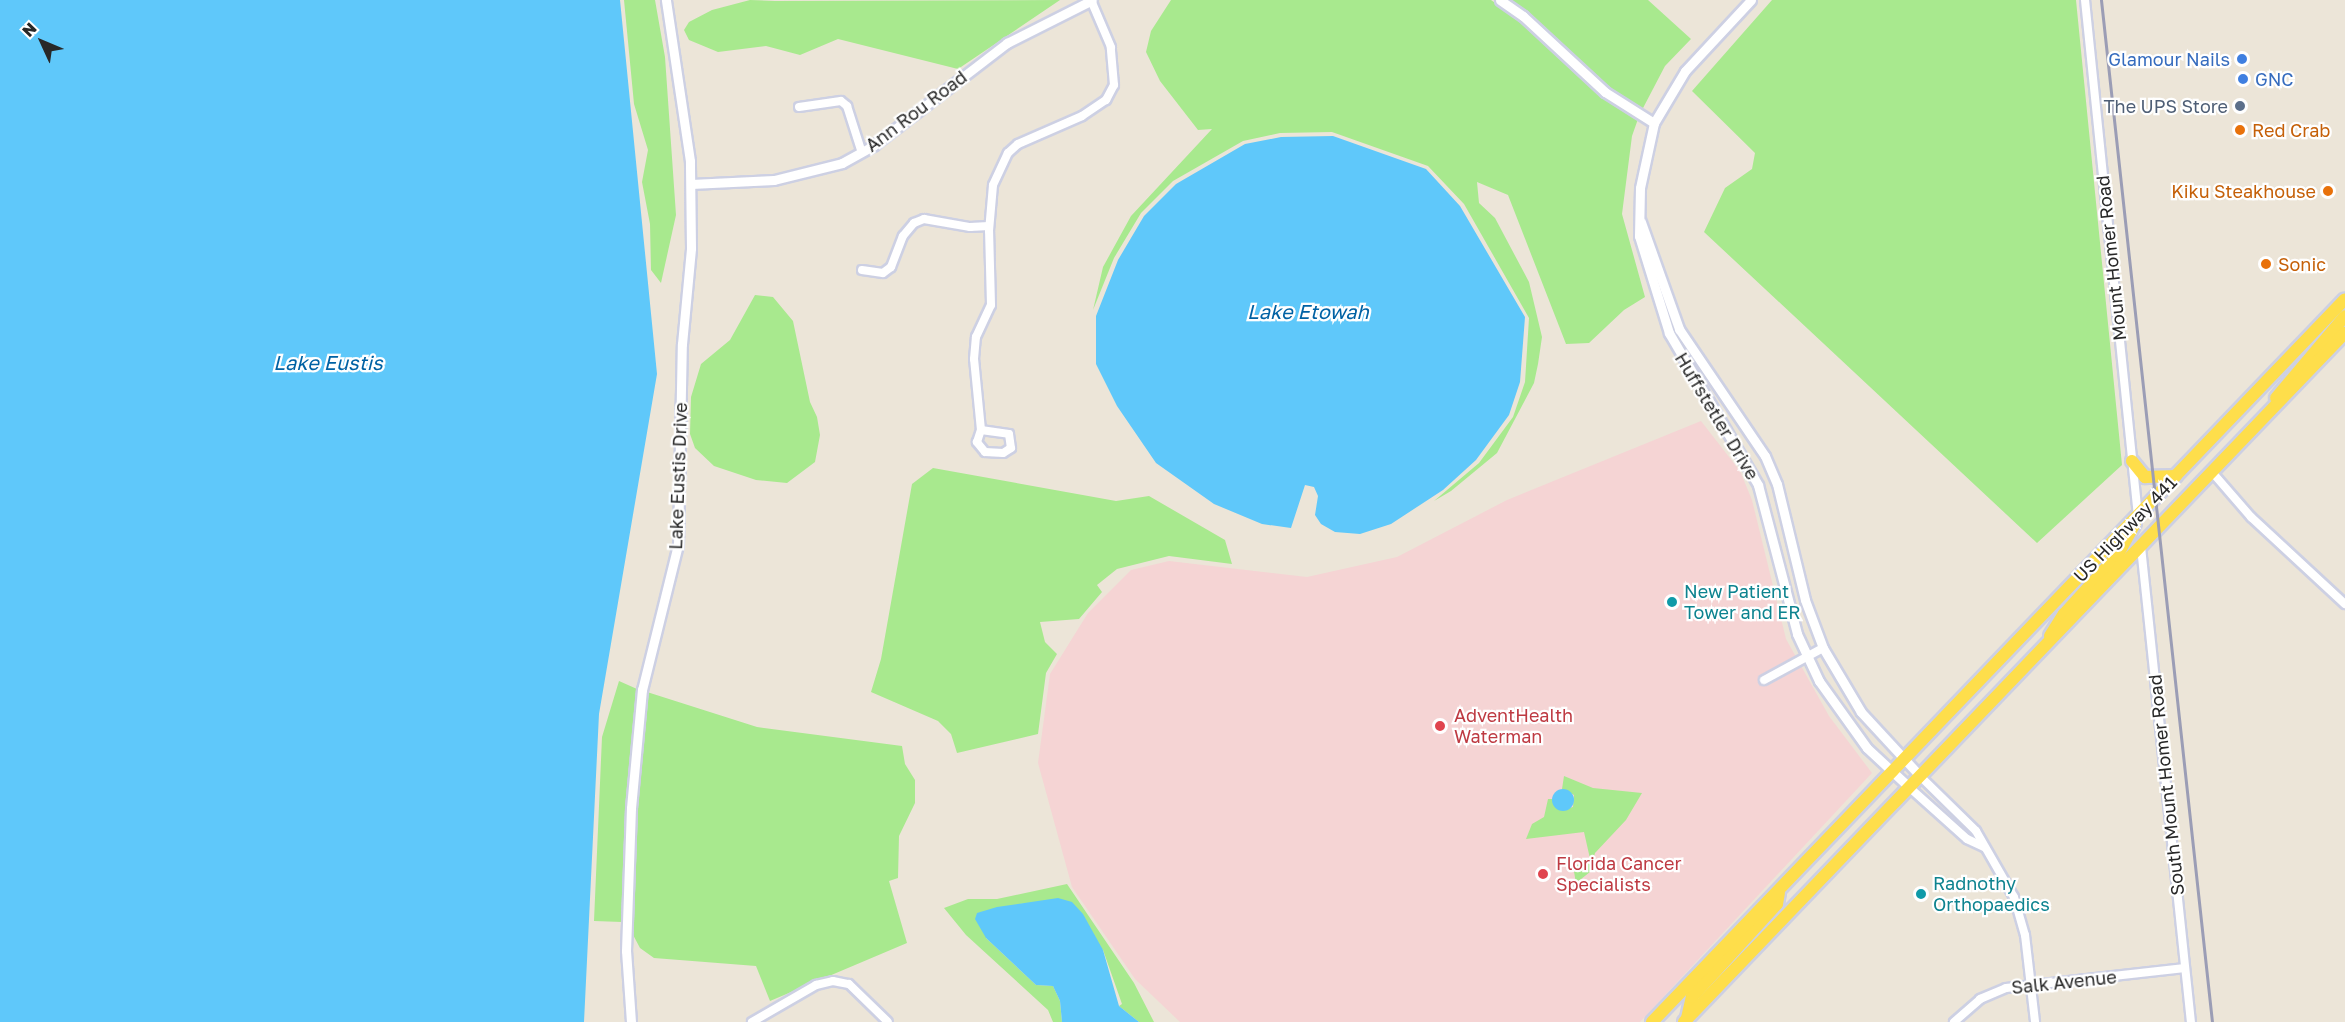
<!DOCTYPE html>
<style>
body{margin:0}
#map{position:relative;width:2345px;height:1022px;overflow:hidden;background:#ece5d8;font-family:"Golos Text",sans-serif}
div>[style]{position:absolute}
.medical>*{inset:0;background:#f5d4d4}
.green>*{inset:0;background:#a8e98e}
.water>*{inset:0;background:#5fc8fa}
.round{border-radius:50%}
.roads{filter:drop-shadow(2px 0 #cdd0e3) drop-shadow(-2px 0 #cdd0e3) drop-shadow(0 2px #cdd0e3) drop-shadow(0 -2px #cdd0e3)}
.minor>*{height:8px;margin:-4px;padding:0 4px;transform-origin:4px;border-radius:4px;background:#fff}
.tertiary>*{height:9px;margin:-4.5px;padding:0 4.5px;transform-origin:4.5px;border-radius:4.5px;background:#fff}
.primary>*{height:12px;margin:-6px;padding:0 6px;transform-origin:6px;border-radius:6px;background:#fede4b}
.rail>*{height:3px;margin:-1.5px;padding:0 1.5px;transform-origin:1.5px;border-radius:1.5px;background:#9b9db5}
.dots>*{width:16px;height:16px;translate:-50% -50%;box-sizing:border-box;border:3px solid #fff;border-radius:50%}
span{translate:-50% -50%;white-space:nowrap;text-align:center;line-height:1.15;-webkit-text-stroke:4.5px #fff;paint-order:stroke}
.shop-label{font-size:18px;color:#366cbe}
.right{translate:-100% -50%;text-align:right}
.left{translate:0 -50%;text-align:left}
.service-label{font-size:18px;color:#4e5e75}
.street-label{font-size:18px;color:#282828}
.food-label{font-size:18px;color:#c56008}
.culture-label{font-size:18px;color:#0d838f}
.health-label{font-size:18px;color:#be3a42}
.water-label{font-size:20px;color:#0062a4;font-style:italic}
.north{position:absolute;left:12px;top:12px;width:60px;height:60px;-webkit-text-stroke:4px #fff;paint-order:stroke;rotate:314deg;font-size:16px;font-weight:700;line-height:24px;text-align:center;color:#282828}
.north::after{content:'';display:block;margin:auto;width:21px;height:27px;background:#282828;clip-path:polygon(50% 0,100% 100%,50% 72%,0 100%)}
</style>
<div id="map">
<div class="medical">
<i style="clip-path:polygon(1701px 421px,1740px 471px,1752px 500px,1786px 639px,1829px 716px,1872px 773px,1640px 1022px,1180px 1022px,1135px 979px,1072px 887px,1038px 763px,1050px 674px,1088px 613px,1131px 570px,1169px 561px,1307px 577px,1397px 557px,1507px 500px)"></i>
</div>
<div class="green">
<i style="clip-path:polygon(624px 0,655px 0,665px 57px,676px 215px,661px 283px,651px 270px,650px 224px,642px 182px,648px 150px,634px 104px)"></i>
<i style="clip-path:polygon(750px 0,775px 1px,1060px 0,958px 69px,838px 39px,800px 55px,766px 46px,718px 52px,689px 40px,684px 30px,689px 22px,712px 10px)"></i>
<i style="clip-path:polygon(1171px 0,1491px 0,1520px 20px,1584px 81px,1638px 119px,1632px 136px,1622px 214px,1645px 297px,1624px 310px,1589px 343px,1566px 344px,1508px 195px,1477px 182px,1479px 203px,1495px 218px,1529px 282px,1542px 337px,1538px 364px,1534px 383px,1497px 453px,1451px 491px,1434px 501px,1479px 463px,1513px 417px,1525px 382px,1529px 318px,1464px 204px,1428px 166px,1332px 132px,1280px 133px,1243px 141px,1173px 181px,1141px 213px,1114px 258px,1093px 310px,1103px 267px,1131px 216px,1212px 129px,1198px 130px,1160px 81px,1146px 52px,1151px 31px)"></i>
<i style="clip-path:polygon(1508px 0,1648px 0,1691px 39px,1665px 66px,1642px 110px,1590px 74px)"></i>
<i style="clip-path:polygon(1772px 0,2076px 0,2122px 465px,2037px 543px,1704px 232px,1725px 188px,1752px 169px,1755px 153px,1692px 91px)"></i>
<i style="clip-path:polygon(755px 295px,773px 297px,793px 321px,810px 402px,817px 417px,820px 435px,815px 462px,787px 483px,756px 480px,714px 466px,695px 448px,690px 434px,691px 397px,701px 364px,730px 340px)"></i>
<i style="clip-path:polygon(933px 468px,1116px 501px,1149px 496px,1225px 540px,1232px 564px,1169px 556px,1117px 569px,1097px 585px,1102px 592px,1079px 619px,1040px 622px,1045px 642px,1057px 654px,1046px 673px,1038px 734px,957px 753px,951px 734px,938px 721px,871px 692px,881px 659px,912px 484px)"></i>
<i style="clip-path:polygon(619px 681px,637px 689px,626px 808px,622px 922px,594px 921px,602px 737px)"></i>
<i style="clip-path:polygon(647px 692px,757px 727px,902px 746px,905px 764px,915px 780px,915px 803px,899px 836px,898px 878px,889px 881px,907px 943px,770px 1001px,756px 966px,654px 958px,640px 948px,631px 931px,636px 809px)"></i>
<i style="clip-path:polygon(1564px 776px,1593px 788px,1642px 793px,1626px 820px,1595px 853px,1590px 872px,1576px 883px,1573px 866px,1591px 863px,1584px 832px,1526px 839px,1532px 824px,1544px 817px,1548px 799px,1553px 799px,1560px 810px,1573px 807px,1574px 795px,1562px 789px)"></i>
<i style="clip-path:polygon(1067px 884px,1134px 983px,1154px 1022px,1139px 1022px,1119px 1006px,1122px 1004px,1103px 950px,1037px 903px,1019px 904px,986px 938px,1036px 985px,1053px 986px,1060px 1001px,1062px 1022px,1053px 1022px,1048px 1010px,966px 935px,944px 908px,968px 899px,997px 899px)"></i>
</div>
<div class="water">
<i style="clip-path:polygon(0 0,620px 0,657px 374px,599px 714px,584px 1022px,0 1022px)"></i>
<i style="clip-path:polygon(1333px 136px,1426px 169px,1460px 206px,1525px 317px,1520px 382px,1509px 415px,1476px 460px,1443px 490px,1391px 524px,1360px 534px,1335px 532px,1321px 524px,1315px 515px,1318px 496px,1314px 487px,1305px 485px,1291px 528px,1262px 524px,1214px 504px,1156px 463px,1117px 406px,1096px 364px,1096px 316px,1118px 260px,1144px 216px,1176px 184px,1245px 144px,1281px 137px)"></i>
<i class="round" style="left:1552px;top:789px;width:22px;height:22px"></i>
<i style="clip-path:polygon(1058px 898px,1072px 902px,1083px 914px,1103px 950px,1119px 1006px,1139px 1022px,1062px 1022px,1060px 1001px,1053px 986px,1036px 985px,986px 938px,975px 919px,977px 913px,997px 907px)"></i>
</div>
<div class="roads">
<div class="minor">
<i style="left:2085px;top:0;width:519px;rotate:84.14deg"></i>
<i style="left:799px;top:107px;width:42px;rotate:-8.1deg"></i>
<i style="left:841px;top:101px;width:8px;rotate:40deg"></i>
<i style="left:847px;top:106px;width:49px;rotate:72.3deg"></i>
<i style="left:862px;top:270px;width:21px;rotate:8deg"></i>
<i style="left:883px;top:273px;width:10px;rotate:-37deg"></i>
<i style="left:891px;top:267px;width:33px;rotate:-69deg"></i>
<i style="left:903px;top:236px;width:17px;rotate:-50deg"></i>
<i style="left:914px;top:223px;width:11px;rotate:-22deg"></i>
<i style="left:924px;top:219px;width:47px;rotate:9.9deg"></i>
<i style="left:970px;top:227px;width:19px;rotate:-3deg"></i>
<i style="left:981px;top:430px;width:28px;rotate:8deg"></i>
<i style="left:1009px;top:434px;width:14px;rotate:82deg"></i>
<i style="left:1011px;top:448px;width:9px;rotate:148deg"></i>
<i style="left:1003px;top:453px;width:18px;rotate:-177deg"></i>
<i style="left:985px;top:452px;width:13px;rotate:-129deg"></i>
<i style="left:977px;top:442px;width:13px;rotate:-72deg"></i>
<i style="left:981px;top:430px;width:71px;rotate:-95.6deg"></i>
<i style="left:974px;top:359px;width:22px;rotate:-85deg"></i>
<i style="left:976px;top:337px;width:35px;rotate:-65deg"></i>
<i style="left:991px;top:305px;width:74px;rotate:-91.5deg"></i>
<i style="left:989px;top:231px;width:46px;rotate:-85deg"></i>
<i style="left:993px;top:185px;width:35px;rotate:-65deg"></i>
<i style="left:1008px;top:153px;width:13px;rotate:-42deg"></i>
<i style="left:1018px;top:144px;width:70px;rotate:-23.6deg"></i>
<i style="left:1082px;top:116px;width:29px;rotate:-34deg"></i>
<i style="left:1106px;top:100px;width:17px;rotate:-62deg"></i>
<i style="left:1114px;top:85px;width:38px;rotate:-95deg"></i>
<i style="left:1111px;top:47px;width:51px;rotate:-113.1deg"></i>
<i style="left:2212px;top:472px;width:60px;rotate:49.1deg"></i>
<i style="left:2251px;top:517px;width:128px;rotate:42.8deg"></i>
<i style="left:2141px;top:547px;width:478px;rotate:84deg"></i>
<i style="left:1764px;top:680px;width:67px;rotate:-28.5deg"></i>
<i style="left:1921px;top:777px;width:77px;rotate:44.5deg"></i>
<i style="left:1976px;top:831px;width:76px;rotate:60.1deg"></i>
<i style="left:2014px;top:897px;width:40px;rotate:74deg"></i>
<i style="left:2025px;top:935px;width:88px;rotate:83.4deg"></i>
<i style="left:1910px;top:788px;width:76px;rotate:41.8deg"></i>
<i style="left:1967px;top:839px;width:19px;rotate:25deg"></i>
<i style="left:752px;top:1022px;width:74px;rotate:-30deg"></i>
<i style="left:816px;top:985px;width:17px;rotate:-13deg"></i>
<i style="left:833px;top:981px;width:16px;rotate:11deg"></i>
<i style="left:849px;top:984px;width:54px;rotate:44.3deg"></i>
<i style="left:1954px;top:1022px;width:35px;rotate:-41deg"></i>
<i style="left:1980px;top:999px;width:28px;rotate:-23deg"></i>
<i style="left:2006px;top:988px;width:180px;rotate:-6.4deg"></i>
</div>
<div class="tertiary">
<i style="left:1500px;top:0;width:28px;rotate:35deg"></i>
<i style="left:1523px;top:16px;width:112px;rotate:42.8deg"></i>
<i style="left:1605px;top:92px;width:58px;rotate:32.3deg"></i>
<i style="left:1751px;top:0;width:97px;rotate:132.9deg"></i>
<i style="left:1685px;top:71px;width:61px;rotate:120.8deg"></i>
<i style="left:1654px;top:123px;width:66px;rotate:102.2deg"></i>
<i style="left:1640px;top:188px;width:48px;rotate:91.2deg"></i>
<i style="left:1639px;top:236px;width:102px;rotate:72.8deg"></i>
<i style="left:1669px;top:333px;width:176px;rotate:59.6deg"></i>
<i style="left:1758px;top:485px;width:154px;rotate:75.3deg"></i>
<i style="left:1797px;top:634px;width:52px;rotate:64.9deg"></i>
<i style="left:1819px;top:681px;width:82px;rotate:54.4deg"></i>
<i style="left:1867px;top:748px;width:59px;rotate:42.9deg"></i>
<i style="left:691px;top:184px;width:83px;rotate:-2.8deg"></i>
<i style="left:774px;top:180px;width:70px;rotate:-14deg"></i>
<i style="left:842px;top:163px;width:37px;rotate:-29deg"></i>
<i style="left:874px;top:145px;width:168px;rotate:-37.5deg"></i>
<i style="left:1007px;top:43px;width:95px;rotate:-26.8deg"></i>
<i style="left:1641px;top:222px;width:114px;rotate:70.4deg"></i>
<i style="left:1679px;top:329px;width:153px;rotate:55.9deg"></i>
<i style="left:1765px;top:456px;width:30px;rotate:67deg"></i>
<i style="left:1777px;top:484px;width:119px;rotate:76.4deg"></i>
<i style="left:1805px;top:600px;width:51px;rotate:69.4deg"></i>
<i style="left:1823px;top:648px;width:74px;rotate:59.3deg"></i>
<i style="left:1861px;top:712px;width:88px;rotate:47.3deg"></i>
<i style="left:631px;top:1022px;width:71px;rotate:-94deg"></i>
<i style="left:626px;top:951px;width:143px;rotate:-88deg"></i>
<i style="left:631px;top:808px;width:119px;rotate:-84.7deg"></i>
<i style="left:642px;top:690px;width:149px;rotate:-76.1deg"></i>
<i style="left:678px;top:545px;width:201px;rotate:-88.9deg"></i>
<i style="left:682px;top:344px;width:96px;rotate:-84.6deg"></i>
<i style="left:691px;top:248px;width:87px;rotate:-90.7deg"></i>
<i style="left:690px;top:161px;width:163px;rotate:-98.5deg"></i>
</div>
<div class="primary">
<i style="left:2276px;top:398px;width:107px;rotate:-49.9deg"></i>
<i style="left:2132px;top:461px;width:21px;rotate:51deg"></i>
<i style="left:2145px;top:477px;width:31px;rotate:-2deg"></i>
<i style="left:2050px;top:636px;width:26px;rotate:-58deg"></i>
<i style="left:2064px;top:614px;width:79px;rotate:-47.6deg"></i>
<i style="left:2117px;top:556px;width:37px;rotate:-61deg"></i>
<i style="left:1687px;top:1018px;width:22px;rotate:-77deg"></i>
<i style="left:1692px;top:997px;width:126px;rotate:-47.6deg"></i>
<i style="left:1777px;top:904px;width:11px;rotate:-80deg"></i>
<i style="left:1652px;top:1022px;width:1001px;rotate:-46.21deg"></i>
<i style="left:1684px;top:1022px;width:955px;rotate:-46.19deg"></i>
</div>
</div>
<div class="rail">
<i style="left:2101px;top:0;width:1028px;rotate:83.8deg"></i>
</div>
<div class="dots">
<i style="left:2242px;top:59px;background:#3f7fe0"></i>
<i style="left:2243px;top:79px;background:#3f7fe0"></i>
<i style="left:2240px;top:106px;background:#5c6f8a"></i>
<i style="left:2240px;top:130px;background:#e8710a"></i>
<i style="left:2328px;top:191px;background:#e8710a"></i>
<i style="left:2266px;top:264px;background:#e8710a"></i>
<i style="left:1672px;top:602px;background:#0f9aa8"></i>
<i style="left:1440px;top:726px;background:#e0444e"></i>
<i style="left:1543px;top:874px;background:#e0444e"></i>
<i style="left:1921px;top:894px;background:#0f9aa8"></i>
</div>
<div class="shop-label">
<span class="right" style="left:2230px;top:59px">Glamour Nails</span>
<span class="left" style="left:2255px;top:79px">GNC</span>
</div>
<div class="service-label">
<span class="right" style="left:2228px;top:106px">The UPS Store</span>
</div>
<div class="street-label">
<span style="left:916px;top:111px;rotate:-37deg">Ann Rou Road</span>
<span style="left:2111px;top:258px;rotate:-96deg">Mount Homer Road</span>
<span style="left:1717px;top:416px;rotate:59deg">Huffstetler Drive</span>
<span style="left:678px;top:476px;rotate:-88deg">Lake Eustis Drive</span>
<span style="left:2125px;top:529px;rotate:-46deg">US Highway 441</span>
<span style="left:2166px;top:785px;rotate:-96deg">South Mount Homer Road</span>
<span style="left:2064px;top:982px;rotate:-6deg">Salk Avenue</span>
</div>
<div class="food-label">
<span class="left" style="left:2252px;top:130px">Red Crab</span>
<span class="right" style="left:2316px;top:191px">Kiku Steakhouse</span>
<span class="left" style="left:2278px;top:264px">Sonic</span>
</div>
<div class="culture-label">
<span class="left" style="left:1684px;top:602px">New Patient<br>Tower and ER</span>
<span class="left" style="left:1933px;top:894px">Radnothy<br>Orthopaedics</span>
</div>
<div class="health-label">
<span class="left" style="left:1454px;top:726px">AdventHealth<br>Waterman</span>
<span class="left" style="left:1556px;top:874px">Florida Cancer<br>Specialists</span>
</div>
<div class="water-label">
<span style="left:1308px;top:311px">Lake Etowah</span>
<span style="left:328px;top:362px">Lake Eustis</span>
</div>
<div class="north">N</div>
</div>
